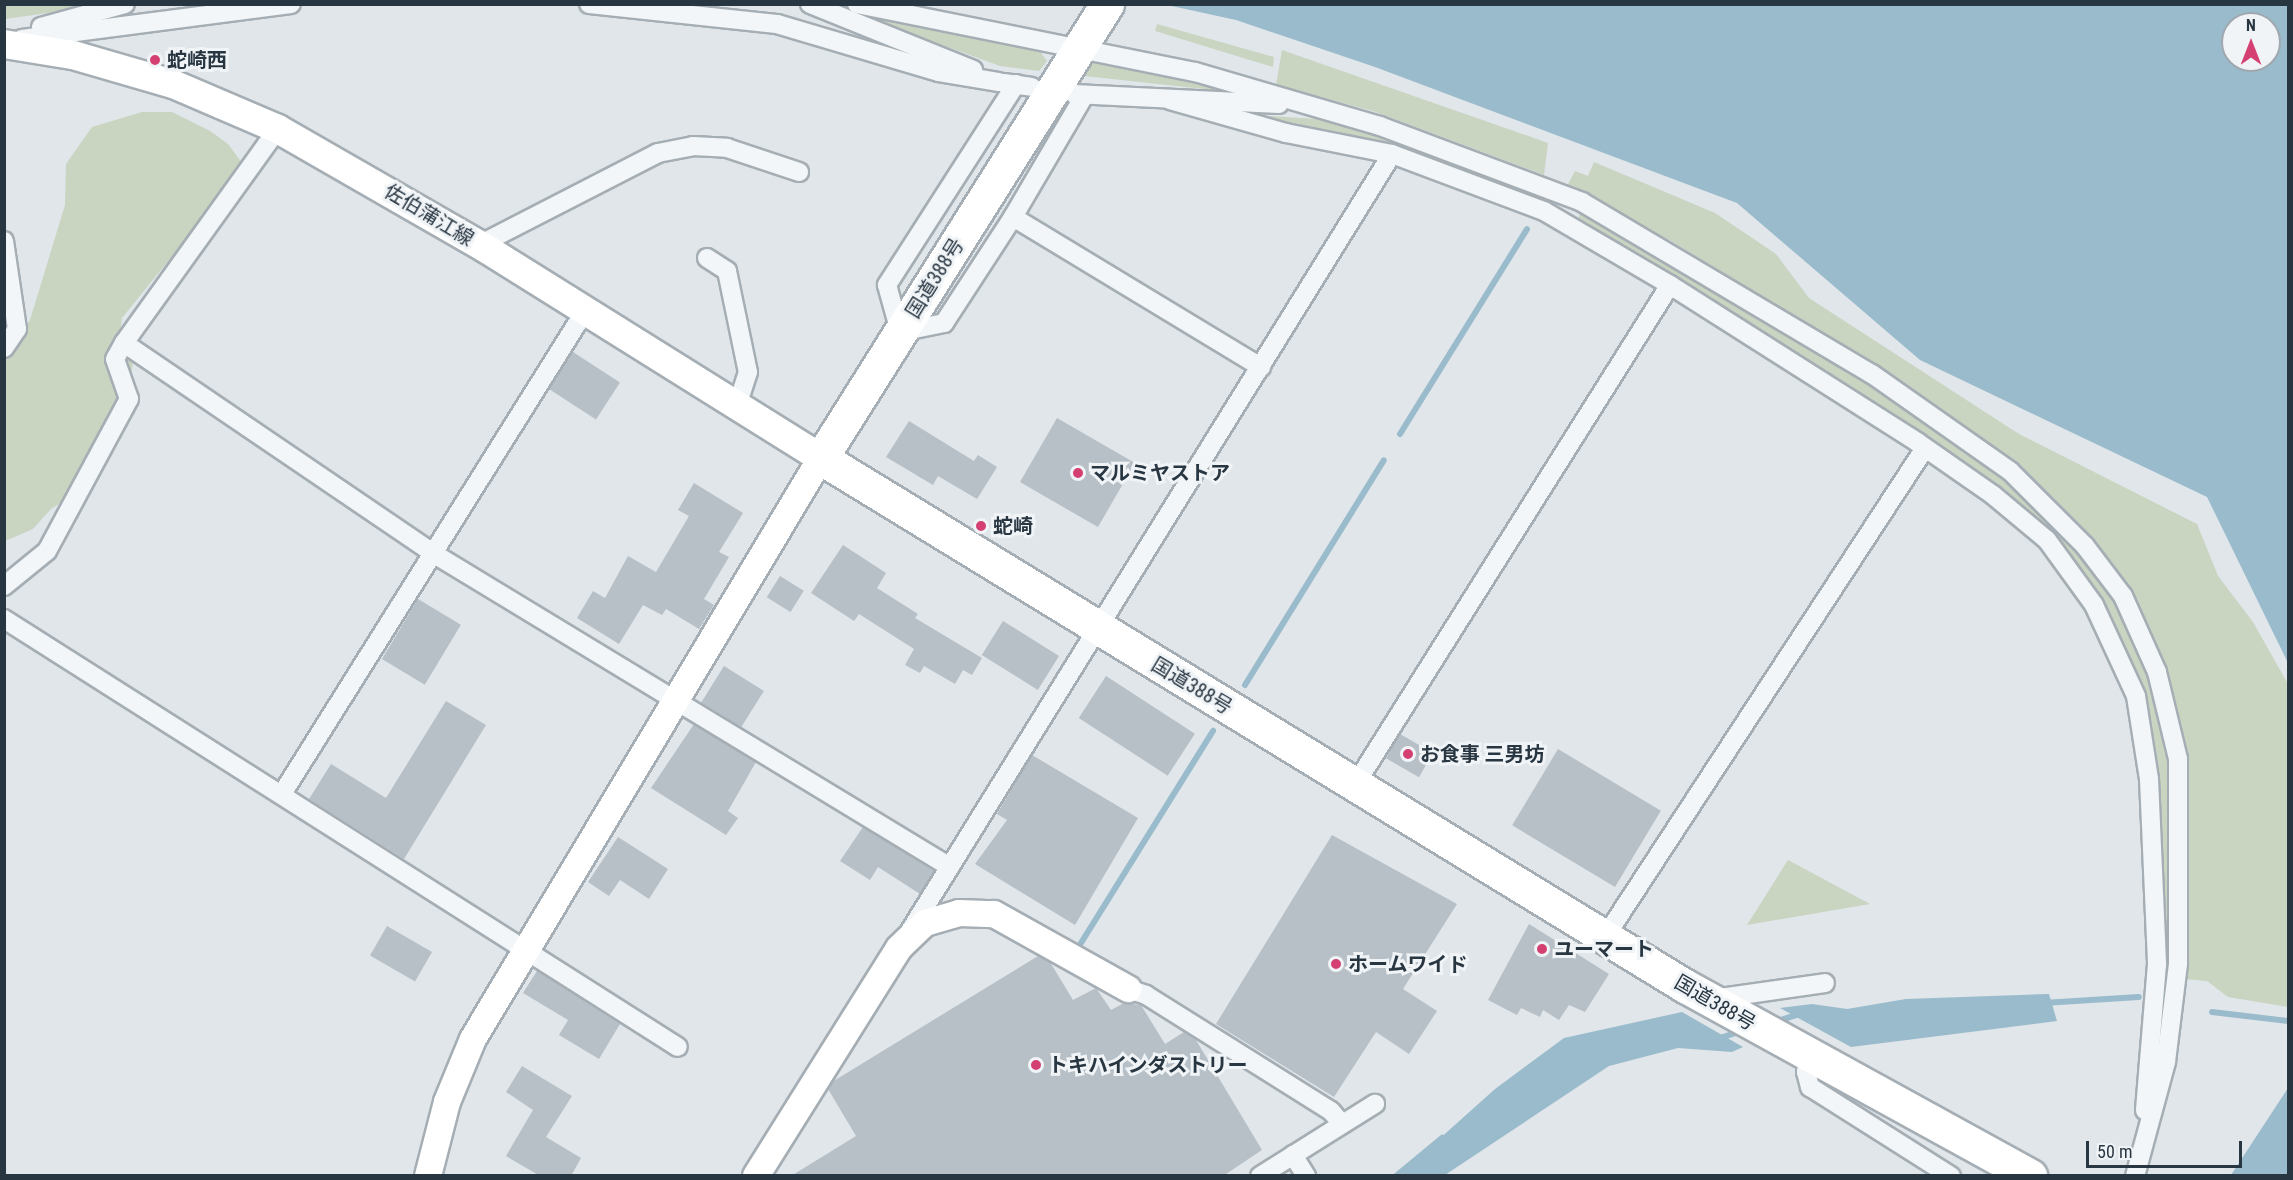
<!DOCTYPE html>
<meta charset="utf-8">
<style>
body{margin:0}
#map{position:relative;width:2293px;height:1180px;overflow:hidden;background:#e0e6ea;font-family:"Roboto Condensed","Noto Sans JP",sans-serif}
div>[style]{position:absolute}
.green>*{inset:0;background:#c9d4c1}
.water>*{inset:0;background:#9abbcb}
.stream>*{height:6px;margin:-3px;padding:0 3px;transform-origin:3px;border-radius:3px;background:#9abbcb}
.building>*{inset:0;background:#b7c0c7;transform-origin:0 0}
.roads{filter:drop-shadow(2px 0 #a5aeb4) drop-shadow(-2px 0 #a5aeb4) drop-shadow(0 2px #a5aeb4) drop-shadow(0 -2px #a5aeb4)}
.street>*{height:18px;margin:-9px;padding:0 9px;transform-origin:9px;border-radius:9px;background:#f3f6f8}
.secondary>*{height:26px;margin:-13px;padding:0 13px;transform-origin:13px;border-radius:13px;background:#fff}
.primary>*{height:28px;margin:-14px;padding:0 14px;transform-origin:14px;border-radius:14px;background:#fff}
.highway>*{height:33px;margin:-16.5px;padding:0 16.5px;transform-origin:16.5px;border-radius:16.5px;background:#fff}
.dots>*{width:16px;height:16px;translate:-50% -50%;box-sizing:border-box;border:3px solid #f0f4f7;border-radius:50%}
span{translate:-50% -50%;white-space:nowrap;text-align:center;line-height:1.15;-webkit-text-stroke:6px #f0f4f7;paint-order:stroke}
.poi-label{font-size:20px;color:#283642;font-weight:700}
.left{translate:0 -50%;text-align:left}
.street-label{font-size:20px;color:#283642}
.frame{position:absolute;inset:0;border:6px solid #283642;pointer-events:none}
.north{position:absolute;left:2221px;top:12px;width:60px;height:60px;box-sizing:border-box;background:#f0f4f7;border:2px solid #a0a8af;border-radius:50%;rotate:0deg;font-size:16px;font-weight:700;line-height:24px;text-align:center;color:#283642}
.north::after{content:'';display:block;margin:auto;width:21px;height:27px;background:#d44071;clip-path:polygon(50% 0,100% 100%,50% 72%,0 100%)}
.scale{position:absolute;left:2086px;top:1141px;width:156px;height:27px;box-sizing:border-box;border:3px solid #283642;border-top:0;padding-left:8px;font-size:18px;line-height:21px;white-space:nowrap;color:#283642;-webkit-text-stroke:4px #f0f4f7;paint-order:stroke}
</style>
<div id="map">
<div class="green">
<i style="clip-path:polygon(5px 4px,104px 5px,5px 19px)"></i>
<i style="clip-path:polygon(852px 12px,1037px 48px,1047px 61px,1039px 71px,1000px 66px)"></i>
<i style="clip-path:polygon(1157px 24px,1274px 57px,1273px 67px,1155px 31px)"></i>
<i style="clip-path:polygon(1282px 50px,1548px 143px,1544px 175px,1373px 111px,1276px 85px)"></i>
<i style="clip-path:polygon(1093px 61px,1110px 61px,1249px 94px,1085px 76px)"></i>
<i style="clip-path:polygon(142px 112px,172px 112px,210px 131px,228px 144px,242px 163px,234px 180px,122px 318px,120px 334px,133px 361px,131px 377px,70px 497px,51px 509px,33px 529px,5px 541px,5px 360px,30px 320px,65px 205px,66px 164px,92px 127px)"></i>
<i style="clip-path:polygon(1270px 116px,1349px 121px,1389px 134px,1392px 149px,1271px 123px)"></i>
<i style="clip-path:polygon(1403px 141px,1552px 194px,1552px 210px,1403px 150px)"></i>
<i style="clip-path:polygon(1594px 162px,1715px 213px,1776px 254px,1809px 298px,2019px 434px,2197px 524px,2218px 576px,2253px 622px,2288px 684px,2288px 1007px,2228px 997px,2207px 981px,2184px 979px,2182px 751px,2165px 669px,2134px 599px,2093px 541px,2023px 473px,1890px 378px,1673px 242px,1566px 188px,1575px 171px,1588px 176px)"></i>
<i style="clip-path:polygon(1582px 207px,1867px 378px,2010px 477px,2079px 548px,2118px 596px,2151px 674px,2173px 764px,2173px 965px,2153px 1076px,2140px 700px,2104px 610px,2023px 514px,1919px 432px,1577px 223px)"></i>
<i style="clip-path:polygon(1788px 860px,1870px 904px,1747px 925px)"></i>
</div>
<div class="water">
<i style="clip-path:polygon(evenodd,1167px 5px,2288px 5px,2288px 663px,2207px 497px,1920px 360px,1737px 203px,1375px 67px,1236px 20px,1167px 5px,2233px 24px,2269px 24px,2269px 60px,2233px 60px,2233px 24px)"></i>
<i style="clip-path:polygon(2049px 994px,2057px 1021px,1851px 1047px,1780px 1008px,1812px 1004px,1847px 1009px,1906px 999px)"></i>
<i style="clip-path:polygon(1682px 1012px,1743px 1047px,1732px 1052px,1678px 1048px,1609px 1066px,1445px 1175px,1399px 1175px,1495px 1089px,1564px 1038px)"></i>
<i style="clip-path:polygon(2288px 1088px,2288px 1175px,2231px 1175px)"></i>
</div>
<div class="stream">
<i style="left:1400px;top:434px;width:241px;rotate:-58.2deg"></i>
<i style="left:1245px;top:685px;width:264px;rotate:-58.3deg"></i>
<i style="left:1081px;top:943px;width:250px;rotate:-58.1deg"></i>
<i style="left:2043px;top:1003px;width:96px;rotate:-3.6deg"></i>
<i style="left:2212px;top:1012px;width:77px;rotate:6.8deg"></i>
<i style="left:1775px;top:1022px;width:26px;rotate:-18deg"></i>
<i style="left:1717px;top:1039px;width:26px;rotate:-18deg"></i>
<i style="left:1396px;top:1176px;width:60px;rotate:-39.6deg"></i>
</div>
<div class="building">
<i style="left:573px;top:352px;width:56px;height:44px;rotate:33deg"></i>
<i style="left:1057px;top:418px;width:90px;height:74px;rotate:30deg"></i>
<i style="clip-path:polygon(909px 421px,974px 461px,978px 455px,997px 467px,977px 499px,938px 476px,933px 485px,886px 457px)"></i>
<i style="clip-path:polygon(694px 483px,743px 513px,719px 552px,729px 557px,704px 599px,714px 605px,699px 629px,666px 609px,662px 615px,643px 605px,619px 644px,577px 618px,593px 591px,605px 598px,628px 556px,656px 572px,689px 516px,678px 510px)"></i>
<i style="clip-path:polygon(843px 545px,886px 573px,877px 588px,918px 614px,915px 618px,982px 658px,972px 675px,963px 670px,955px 684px,924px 666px,920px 673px,905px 665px,914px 649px,859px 614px,854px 621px,811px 593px)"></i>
<i style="left:780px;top:576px;width:28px;height:25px;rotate:32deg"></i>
<i style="left:418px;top:599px;width:50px;height:70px;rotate:31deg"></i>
<i style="left:1003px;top:621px;width:66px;height:40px;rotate:32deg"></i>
<i style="left:724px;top:666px;width:47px;height:43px;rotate:32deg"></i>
<i style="left:1106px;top:676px;width:106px;height:50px;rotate:33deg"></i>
<i style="clip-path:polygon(446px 701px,486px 725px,404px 859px,309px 799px,331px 764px,386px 798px)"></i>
<i style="clip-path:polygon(694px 724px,756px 762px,728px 811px,738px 818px,726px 835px,651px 788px)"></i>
<i style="left:1400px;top:734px;width:38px;height:28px;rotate:30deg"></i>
<i style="left:1558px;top:749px;width:120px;height:89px;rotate:31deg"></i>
<i style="clip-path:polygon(1032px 755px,1138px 818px,1075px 925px,975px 864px,1007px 820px,997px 814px)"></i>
<i style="clip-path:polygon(863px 827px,934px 871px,920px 894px,878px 867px,870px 880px,840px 861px)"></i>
<i style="clip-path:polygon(1332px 835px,1457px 904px,1403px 989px,1437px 1011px,1409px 1054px,1376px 1032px,1334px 1097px,1216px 1024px)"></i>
<i style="clip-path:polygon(618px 837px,668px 869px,649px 899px,620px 880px,609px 896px,588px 882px)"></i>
<i style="clip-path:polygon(1529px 924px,1609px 974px,1585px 1012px,1569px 1005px,1559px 1020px,1543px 1010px,1540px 1017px,1521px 1008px,1517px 1015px,1488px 1000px)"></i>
<i style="left:387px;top:926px;width:52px;height:34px;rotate:30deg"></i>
<i style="clip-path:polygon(1038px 956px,1050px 962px,1073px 1000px,1096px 988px,1111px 1010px,1124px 1003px,1141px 1005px,1165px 1044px,1184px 1032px,1196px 1040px,1262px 1150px,1223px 1176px,791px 1176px,856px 1136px,828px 1089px,832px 1082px)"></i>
<i style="clip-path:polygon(537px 971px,620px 1024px,599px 1059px,559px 1035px,568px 1020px,523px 993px)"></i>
<i style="clip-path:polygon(522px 1066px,572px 1096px,546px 1137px,581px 1158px,571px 1176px,540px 1176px,506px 1156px,533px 1110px,506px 1092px)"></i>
</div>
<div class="roads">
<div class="street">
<i style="left:589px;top:4px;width:189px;rotate:6.1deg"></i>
<i style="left:777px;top:24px;width:169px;rotate:16.5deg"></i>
<i style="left:939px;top:72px;width:61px;rotate:9.5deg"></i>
<i style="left:810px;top:4px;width:176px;rotate:22deg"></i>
<i style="left:857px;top:4px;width:345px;rotate:11.4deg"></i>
<i style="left:1195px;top:72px;width:193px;rotate:16.3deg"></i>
<i style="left:1380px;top:126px;width:216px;rotate:20.6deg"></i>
<i style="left:1582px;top:202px;width:337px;rotate:30.7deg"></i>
<i style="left:1872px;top:374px;width:169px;rotate:35.1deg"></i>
<i style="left:2010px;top:471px;width:106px;rotate:45deg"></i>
<i style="left:2085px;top:546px;width:63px;rotate:52.8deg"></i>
<i style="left:2123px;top:596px;width:83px;rotate:65.9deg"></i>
<i style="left:2157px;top:672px;width:89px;rotate:76.4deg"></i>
<i style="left:2178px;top:759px;width:205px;rotate:90deg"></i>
<i style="left:2178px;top:964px;width:99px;rotate:97deg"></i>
<i style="left:2166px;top:1062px;width:118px;rotate:105.2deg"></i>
<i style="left:41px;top:27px;width:87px;rotate:-15.3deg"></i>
<i style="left:22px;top:39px;width:271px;rotate:-7.4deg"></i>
<i style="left:1004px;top:83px;width:28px;rotate:8deg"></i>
<i style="left:1016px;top:84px;width:239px;rotate:122.7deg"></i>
<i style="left:887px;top:285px;width:49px;rotate:74.5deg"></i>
<i style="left:900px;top:332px;width:45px;rotate:-11.6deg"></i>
<i style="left:944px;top:323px;width:126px;rotate:-56.9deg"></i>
<i style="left:1013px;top:217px;width:140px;rotate:-59.6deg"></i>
<i style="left:1074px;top:94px;width:205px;rotate:2.8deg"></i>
<i style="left:1170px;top:100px;width:121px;rotate:15.9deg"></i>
<i style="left:1286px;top:133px;width:108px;rotate:11.2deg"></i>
<i style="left:1392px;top:154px;width:162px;rotate:20.6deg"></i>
<i style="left:1544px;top:211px;width:146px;rotate:30.4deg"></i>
<i style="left:1670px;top:285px;width:293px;rotate:32.4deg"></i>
<i style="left:1917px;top:442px;width:93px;rotate:34.9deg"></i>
<i style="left:1993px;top:495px;width:70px;rotate:39.8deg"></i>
<i style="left:2047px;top:540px;width:80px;rotate:54.1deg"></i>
<i style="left:2094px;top:605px;width:100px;rotate:65.2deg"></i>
<i style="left:2136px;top:696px;width:84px;rotate:81.1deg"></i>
<i style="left:2149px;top:779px;width:185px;rotate:87.5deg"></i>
<i style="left:2157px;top:964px;width:147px;rotate:94.7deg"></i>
<i style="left:1013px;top:217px;width:290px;rotate:31.2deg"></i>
<i style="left:4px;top:241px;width:89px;rotate:81.6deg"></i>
<i style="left:17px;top:329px;width:23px;rotate:124deg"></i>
<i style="left:479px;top:245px;width:201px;rotate:-27.2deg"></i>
<i style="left:658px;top:153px;width:36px;rotate:-11deg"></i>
<i style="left:693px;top:146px;width:34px;rotate:3deg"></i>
<i style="left:727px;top:148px;width:76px;rotate:18.4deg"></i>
<i style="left:707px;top:258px;width:24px;rotate:33deg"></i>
<i style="left:727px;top:271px;width:103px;rotate:78.3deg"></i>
<i style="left:748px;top:372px;width:36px;rotate:108deg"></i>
<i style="left:124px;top:343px;width:371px;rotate:34.2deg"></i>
<i style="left:431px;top:552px;width:607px;rotate:31.26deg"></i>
<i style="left:4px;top:586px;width:55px;rotate:-39.1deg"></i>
<i style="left:47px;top:551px;width:173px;rotate:-61.7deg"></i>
<i style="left:129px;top:399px;width:42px;rotate:-109.3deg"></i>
<i style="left:115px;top:359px;width:18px;rotate:-61deg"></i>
<i style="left:124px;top:343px;width:264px;rotate:-54.3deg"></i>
<i style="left:4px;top:619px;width:798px;rotate:32.42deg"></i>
<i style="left:1355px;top:785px;width:591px;rotate:-57.79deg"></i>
<i style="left:282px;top:794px;width:570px;rotate:-57.9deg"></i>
<i style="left:910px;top:931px;width:914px;rotate:-58.19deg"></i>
<i style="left:1605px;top:937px;width:584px;rotate:-56.8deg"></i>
<i style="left:1128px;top:989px;width:19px;rotate:18deg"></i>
<i style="left:1146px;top:995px;width:218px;rotate:32.1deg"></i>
<i style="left:1331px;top:1111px;width:17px;rotate:50deg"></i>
<i style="left:1713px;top:999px;width:113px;rotate:-8.1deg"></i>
<i style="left:1809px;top:1056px;width:16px;rotate:101deg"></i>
<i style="left:1806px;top:1072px;width:16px;rotate:75deg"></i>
<i style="left:1810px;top:1087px;width:167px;rotate:32.3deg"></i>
<i style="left:1293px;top:1155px;width:25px;rotate:58deg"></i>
<i style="left:1260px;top:1176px;width:136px;rotate:-32.1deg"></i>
</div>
<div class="secondary">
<i style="left:428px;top:1176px;width:76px;rotate:-75.6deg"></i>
<i style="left:447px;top:1102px;width:68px;rotate:-67.6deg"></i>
<i style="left:473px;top:1039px;width:677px;rotate:-59.08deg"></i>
<i style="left:756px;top:1176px;width:269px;rotate:-57.9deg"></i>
<i style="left:899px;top:948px;width:36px;rotate:-44deg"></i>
<i style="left:925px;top:923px;width:35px;rotate:-16deg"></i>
<i style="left:959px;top:913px;width:35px;rotate:2deg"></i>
<i style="left:994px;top:914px;width:154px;rotate:29.2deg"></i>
</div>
<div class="primary">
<i style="left:4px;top:44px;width:70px;rotate:9.1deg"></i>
<i style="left:73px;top:55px;width:104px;rotate:16.2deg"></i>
<i style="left:173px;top:84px;width:114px;rotate:23.2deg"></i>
<i style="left:278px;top:129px;width:239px;rotate:29.9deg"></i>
<i style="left:485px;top:248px;width:396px;rotate:32deg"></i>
</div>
<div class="highway">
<i style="left:1107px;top:4px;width:537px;rotate:122.21deg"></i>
<i style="left:821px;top:458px;width:1013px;rotate:31.43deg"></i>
<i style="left:1685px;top:986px;width:394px;rotate:28.8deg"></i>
</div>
</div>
<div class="dots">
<i style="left:155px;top:60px;background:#d44071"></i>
<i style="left:1078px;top:473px;background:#d44071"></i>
<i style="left:981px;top:526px;background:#d44071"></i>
<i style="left:1408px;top:754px;background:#d44071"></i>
<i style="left:1542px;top:949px;background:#d44071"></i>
<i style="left:1336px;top:964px;background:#d44071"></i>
<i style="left:1036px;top:1065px;background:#d44071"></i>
</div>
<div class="poi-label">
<span class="left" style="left:167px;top:60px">蛇崎西</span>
<span class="left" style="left:1090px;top:473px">マルミヤストア</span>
<span class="left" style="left:993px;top:526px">蛇崎</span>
<span class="left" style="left:1420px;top:754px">お食事 三男坊</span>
<span class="left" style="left:1554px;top:949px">ユーマート</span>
<span class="left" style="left:1348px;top:964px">ホームワイド</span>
<span class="left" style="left:1048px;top:1065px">トキハインダストリー</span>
</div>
<div class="street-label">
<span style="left:429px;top:215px;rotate:31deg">佐伯蒲江線</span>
<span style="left:935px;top:278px;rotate:-58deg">国道388号</span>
<span style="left:1192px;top:686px;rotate:31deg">国道388号</span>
<span style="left:1715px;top:1003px;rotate:30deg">国道388号</span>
</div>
<div class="frame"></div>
<div class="north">N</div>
<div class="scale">50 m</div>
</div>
